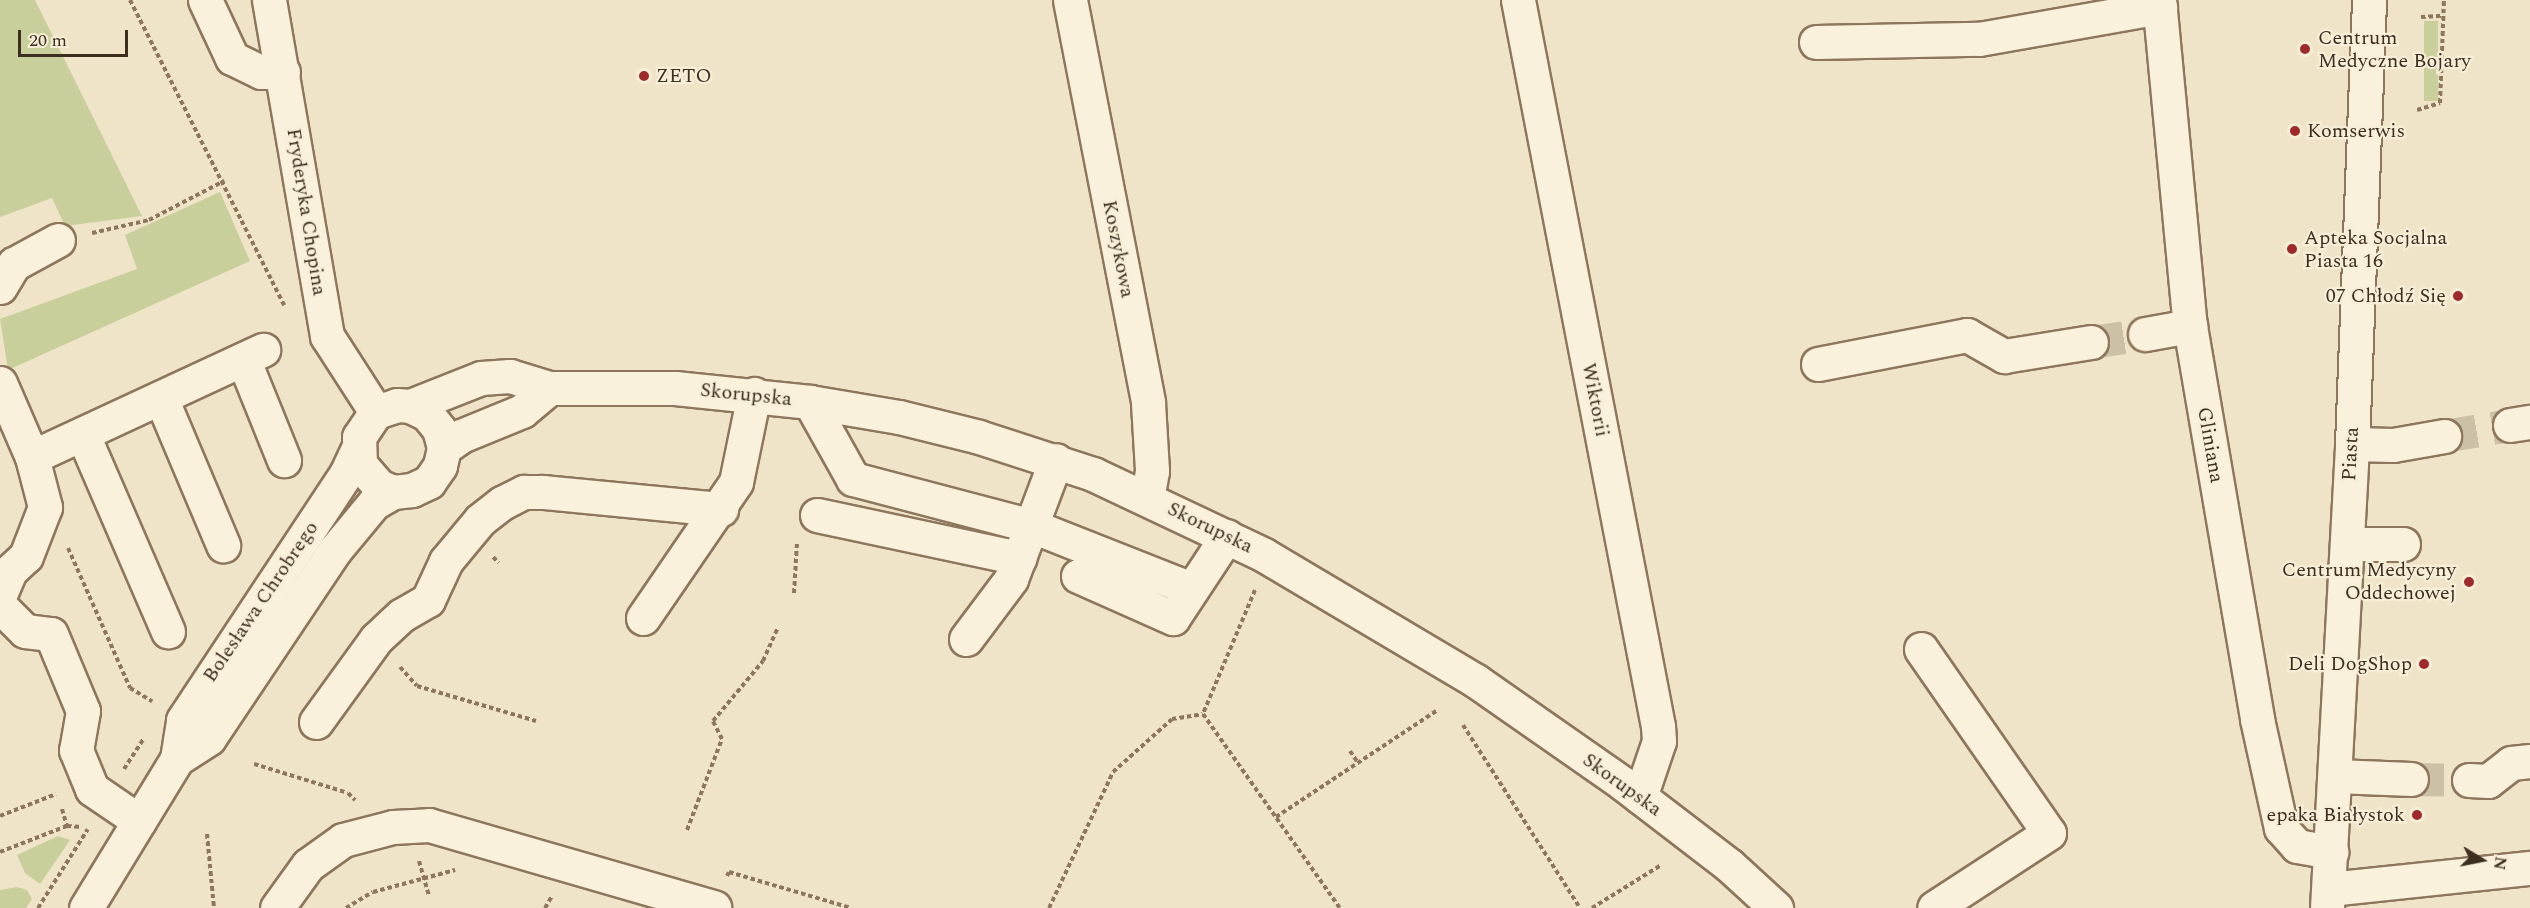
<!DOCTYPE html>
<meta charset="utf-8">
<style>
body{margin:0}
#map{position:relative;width:2530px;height:908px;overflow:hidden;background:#f0e4c8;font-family:Spectral,serif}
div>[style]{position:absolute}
.green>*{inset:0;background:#c9cf9b;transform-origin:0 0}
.minor-tunnel>*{height:33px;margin-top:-16.5px;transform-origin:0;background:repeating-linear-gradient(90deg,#ccc0a6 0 33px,transparent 0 49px)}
.path>*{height:4px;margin-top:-2px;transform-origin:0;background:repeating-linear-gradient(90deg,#8d765c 0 4.5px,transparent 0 7.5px)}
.roads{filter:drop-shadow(2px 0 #8d765c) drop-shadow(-2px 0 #8d765c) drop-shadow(0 2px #8d765c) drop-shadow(0 -2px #8d765c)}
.minor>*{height:33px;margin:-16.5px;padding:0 16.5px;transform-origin:16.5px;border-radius:16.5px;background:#faf1dc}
.dots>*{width:16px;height:16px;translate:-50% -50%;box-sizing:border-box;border:3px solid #f7eed8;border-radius:50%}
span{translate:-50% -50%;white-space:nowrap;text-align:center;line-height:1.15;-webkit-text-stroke:4.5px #f7eed8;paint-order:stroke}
.poi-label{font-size:20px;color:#3d2e20}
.left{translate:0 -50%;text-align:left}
.right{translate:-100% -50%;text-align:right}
.street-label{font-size:20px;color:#3d2e20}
.north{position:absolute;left:2452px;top:830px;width:60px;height:60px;-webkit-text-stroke:4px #f7eed8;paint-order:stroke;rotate:100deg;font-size:16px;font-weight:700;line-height:24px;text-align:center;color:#3d2e20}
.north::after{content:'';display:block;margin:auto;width:21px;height:27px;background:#3d2e20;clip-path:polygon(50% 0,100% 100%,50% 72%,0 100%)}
.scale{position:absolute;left:18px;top:30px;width:110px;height:27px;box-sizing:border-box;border:3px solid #3d2e20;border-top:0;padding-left:8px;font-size:18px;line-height:21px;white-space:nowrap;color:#3d2e20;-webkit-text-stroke:4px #f7eed8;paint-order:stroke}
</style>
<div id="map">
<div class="green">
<i style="clip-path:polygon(0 0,35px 0,142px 216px,65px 226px,52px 198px,0 217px)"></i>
<i style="left:2424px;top:21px;width:14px;height:80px"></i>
<i style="clip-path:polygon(220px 192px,250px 261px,8px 370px,0 319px,137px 269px,125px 235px)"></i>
<i style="clip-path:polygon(58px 836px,70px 840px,40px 884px,25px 873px,17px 855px)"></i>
<i style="clip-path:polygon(17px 887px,27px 890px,32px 899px,26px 908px,0 908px,0 890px)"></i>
</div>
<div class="minor-tunnel">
<i style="left:2091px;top:342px;width:55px;rotate:-8.4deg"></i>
<i style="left:2444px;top:436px;width:67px;rotate:-9.5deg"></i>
<i style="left:2411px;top:779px;width:58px;rotate:1deg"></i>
</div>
<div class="path">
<i style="left:130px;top:0;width:342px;rotate:63.2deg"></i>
<i style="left:2421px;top:17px;width:22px;rotate:-3deg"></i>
<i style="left:2417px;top:110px;width:24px;rotate:-17deg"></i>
<i style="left:2440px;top:103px;width:103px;rotate:-87.8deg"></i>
<i style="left:92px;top:233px;width:58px;rotate:-12.8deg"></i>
<i style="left:149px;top:220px;width:85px;rotate:-27.5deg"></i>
<i style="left:68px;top:548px;width:153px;rotate:66.1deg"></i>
<i style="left:130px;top:688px;width:26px;rotate:31deg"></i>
<i style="left:493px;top:557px;width:8px;rotate:45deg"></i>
<i style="left:1255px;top:590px;width:134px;rotate:112.8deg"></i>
<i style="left:1203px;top:714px;width:237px;rotate:54.8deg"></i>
<i style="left:794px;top:593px;width:50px;rotate:-86.6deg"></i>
<i style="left:400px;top:667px;width:25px;rotate:48deg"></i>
<i style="left:417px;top:686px;width:124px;rotate:16.4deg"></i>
<i style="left:1463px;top:725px;width:217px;rotate:57.4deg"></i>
<i style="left:1350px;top:751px;width:14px;rotate:56deg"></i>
<i style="left:254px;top:764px;width:98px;rotate:17.1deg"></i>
<i style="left:348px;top:793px;width:10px;rotate:45deg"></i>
<i style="left:124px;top:769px;width:35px;rotate:-57deg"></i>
<i style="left:62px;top:809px;width:18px;rotate:74deg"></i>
<i style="left:0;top:816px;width:60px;rotate:-21.4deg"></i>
<i style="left:1276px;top:817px;width:192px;rotate:-33.5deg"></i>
<i style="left:687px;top:830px;width:97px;rotate:-69deg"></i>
<i style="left:722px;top:739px;width:20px;rotate:-117deg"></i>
<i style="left:713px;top:721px;width:78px;rotate:-50.2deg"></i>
<i style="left:763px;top:661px;width:35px;rotate:-66deg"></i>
<i style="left:207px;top:834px;width:74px;rotate:84.6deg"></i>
<i style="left:0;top:852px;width:72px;rotate:-21.2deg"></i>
<i style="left:67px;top:826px;width:15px;rotate:4deg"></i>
<i style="left:419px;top:861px;width:37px;rotate:74deg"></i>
<i style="left:727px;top:876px;width:4px;rotate:-63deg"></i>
<i style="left:729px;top:872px;width:127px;rotate:16.4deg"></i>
<i style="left:38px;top:908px;width:93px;rotate:-57.7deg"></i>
<i style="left:346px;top:908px;width:31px;rotate:-31deg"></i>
<i style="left:373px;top:892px;width:85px;rotate:-15deg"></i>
<i style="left:545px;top:908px;width:14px;rotate:-60deg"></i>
<i style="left:1049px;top:908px;width:150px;rotate:-64.8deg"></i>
<i style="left:1113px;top:772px;width:79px;rotate:-41.9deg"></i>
<i style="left:1172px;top:719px;width:31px;rotate:-9deg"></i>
<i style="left:1592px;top:908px;width:81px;rotate:-31.9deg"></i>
</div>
<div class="roads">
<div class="minor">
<i style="left:205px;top:0;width:64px;rotate:65deg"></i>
<i style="left:232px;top:58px;width:32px;rotate:26deg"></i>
<i style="left:261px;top:72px;width:22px"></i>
<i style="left:269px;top:0;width:341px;rotate:80.2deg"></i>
<i style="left:327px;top:336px;width:90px;rotate:57.2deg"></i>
<i style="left:1070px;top:0;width:410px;rotate:79deg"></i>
<i style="left:1148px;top:403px;width:68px;rotate:86.6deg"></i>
<i style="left:1152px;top:471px;width:27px;rotate:100deg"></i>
<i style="left:1518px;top:0;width:739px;rotate:79.09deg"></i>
<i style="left:1658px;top:726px;width:15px;rotate:86deg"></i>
<i style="left:1659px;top:741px;width:59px;rotate:108.7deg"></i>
<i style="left:2159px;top:0;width:327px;rotate:84.6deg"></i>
<i style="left:2190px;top:326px;width:399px;rotate:80.3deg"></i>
<i style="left:2257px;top:719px;width:112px;rotate:77.6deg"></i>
<i style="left:2281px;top:828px;width:24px;rotate:48deg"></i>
<i style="left:2297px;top:846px;width:35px;rotate:10deg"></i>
<i style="left:1816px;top:42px;width:163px;rotate:-1.1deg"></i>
<i style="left:1979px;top:39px;width:184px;rotate:-10deg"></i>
<i style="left:0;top:287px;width:27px;rotate:-59deg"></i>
<i style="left:14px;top:264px;width:50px;rotate:-28.6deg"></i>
<i style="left:2145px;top:334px;width:46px;rotate:-10.1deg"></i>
<i style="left:244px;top:361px;width:107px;rotate:68deg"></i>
<i style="left:1818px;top:364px;width:152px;rotate:-11deg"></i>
<i style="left:1967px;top:335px;width:43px;rotate:29.6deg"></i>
<i style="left:2004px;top:356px;width:88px;rotate:-9.1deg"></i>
<i style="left:0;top:383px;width:81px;rotate:66.6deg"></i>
<i style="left:32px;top:457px;width:52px;rotate:75.4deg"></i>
<i style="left:45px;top:507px;width:53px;rotate:111.2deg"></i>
<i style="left:26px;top:556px;width:22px;rotate:137deg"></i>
<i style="left:10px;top:571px;width:26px;rotate:113deg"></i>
<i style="left:161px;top:398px;width:160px;rotate:67.1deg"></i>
<i style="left:810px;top:402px;width:88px;rotate:60.8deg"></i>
<i style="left:853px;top:479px;width:185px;rotate:14.7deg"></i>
<i style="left:1032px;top:526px;width:171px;rotate:21.6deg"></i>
<i style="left:410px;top:406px;width:19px;rotate:25deg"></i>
<i style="left:427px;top:414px;width:19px;rotate:51deg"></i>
<i style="left:439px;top:429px;width:20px;rotate:75deg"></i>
<i style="left:444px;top:448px;width:18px;rotate:103deg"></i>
<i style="left:440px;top:466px;width:19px;rotate:125deg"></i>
<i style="left:429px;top:482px;width:19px;rotate:155deg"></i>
<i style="left:412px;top:490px;width:19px;rotate:174deg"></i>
<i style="left:393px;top:492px;width:15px;rotate:-157deg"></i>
<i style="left:379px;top:486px;width:29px;rotate:-131deg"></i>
<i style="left:360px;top:464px;width:27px;rotate:-92deg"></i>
<i style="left:359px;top:437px;width:30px;rotate:-56deg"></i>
<i style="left:376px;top:412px;width:22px;rotate:-18deg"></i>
<i style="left:397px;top:405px;width:13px;rotate:4deg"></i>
<i style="left:410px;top:406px;width:76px;rotate:-21.5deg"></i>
<i style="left:481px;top:378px;width:29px;rotate:-4deg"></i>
<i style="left:510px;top:376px;width:41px;rotate:17.1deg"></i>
<i style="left:549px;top:388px;width:126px"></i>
<i style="left:675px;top:388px;width:136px;rotate:5.9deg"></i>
<i style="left:810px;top:402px;width:90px;rotate:9.6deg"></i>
<i style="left:899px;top:417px;width:82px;rotate:14deg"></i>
<i style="left:979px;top:437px;width:120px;rotate:18deg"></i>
<i style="left:1093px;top:474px;width:189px;rotate:25.3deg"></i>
<i style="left:1264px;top:555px;width:247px;rotate:30.7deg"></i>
<i style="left:1476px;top:681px;width:178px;rotate:34.9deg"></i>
<i style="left:1622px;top:783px;width:135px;rotate:37.5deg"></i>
<i style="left:1729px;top:865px;width:64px;rotate:42.5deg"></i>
<i style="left:2510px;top:425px;width:20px;rotate:-9deg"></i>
<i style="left:83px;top:435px;width:214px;rotate:66.6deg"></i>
<i style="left:2352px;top:444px;width:41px;rotate:1.4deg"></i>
<i style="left:2393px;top:445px;width:52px;rotate:-10deg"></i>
<i style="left:444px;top:448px;width:21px;rotate:-35deg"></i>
<i style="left:461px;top:436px;width:66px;rotate:-22.3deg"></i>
<i style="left:522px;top:411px;width:35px;rotate:-40deg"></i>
<i style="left:32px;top:457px;width:255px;rotate:-24.9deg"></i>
<i style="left:817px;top:515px;width:207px;rotate:12deg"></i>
<i style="left:2347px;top:544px;width:56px"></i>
<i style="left:1078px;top:576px;width:104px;rotate:23.9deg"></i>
<i style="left:1173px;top:618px;width:98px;rotate:-56.6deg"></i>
<i style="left:0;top:606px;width:35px;rotate:45deg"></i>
<i style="left:25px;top:631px;width:26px;rotate:7deg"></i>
<i style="left:51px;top:634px;width:83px;rotate:67.4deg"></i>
<i style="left:83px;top:711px;width:40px;rotate:100deg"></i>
<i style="left:76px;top:750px;width:42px;rotate:67.7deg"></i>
<i style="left:92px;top:789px;width:57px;rotate:34.2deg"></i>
<i style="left:643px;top:618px;width:165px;rotate:-55.6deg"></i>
<i style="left:736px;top:482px;width:90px;rotate:-78.4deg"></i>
<i style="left:966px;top:639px;width:75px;rotate:-53.1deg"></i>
<i style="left:1011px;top:579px;width:127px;rotate:-69.3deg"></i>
<i style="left:1921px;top:649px;width:224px;rotate:55.2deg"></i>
<i style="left:2049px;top:833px;width:137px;rotate:146.9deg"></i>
<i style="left:316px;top:722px;width:102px;rotate:-54.1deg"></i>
<i style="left:376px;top:639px;width:35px;rotate:-43deg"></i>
<i style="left:402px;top:615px;width:30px;rotate:-30deg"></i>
<i style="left:428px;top:600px;width:43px;rotate:-65.2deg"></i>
<i style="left:446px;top:561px;width:53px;rotate:-50.3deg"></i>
<i style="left:480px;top:520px;width:28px;rotate:-38deg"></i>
<i style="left:502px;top:503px;width:25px;rotate:-27deg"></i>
<i style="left:524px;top:492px;width:19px"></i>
<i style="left:543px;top:492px;width:179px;rotate:5.5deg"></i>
<i style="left:177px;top:759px;width:38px;rotate:-33deg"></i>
<i style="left:209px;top:738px;width:226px;rotate:-56.2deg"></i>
<i style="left:335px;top:550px;width:61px;rotate:-50.3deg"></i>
<i style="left:374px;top:503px;width:22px;rotate:-30deg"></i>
<i style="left:2335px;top:776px;width:76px;rotate:2.3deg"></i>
<i style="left:2469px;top:780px;width:19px;rotate:3deg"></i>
<i style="left:2488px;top:781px;width:29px;rotate:-38deg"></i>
<i style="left:2511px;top:763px;width:19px;rotate:-6deg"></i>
<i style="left:2329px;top:889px;width:202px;rotate:-6deg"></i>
<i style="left:86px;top:908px;width:175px;rotate:-58.6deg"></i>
<i style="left:177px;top:759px;width:39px;rotate:-81deg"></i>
<i style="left:183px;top:720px;width:295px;rotate:-56.5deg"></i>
<i style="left:346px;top:474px;width:26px;rotate:-65deg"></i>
<i style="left:277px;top:908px;width:53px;rotate:-54.2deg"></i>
<i style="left:308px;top:865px;width:43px;rotate:-35.5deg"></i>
<i style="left:343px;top:840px;width:52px;rotate:-14.6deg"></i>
<i style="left:393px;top:827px;width:36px;rotate:-3deg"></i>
<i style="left:429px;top:825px;width:297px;rotate:16.1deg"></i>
<i style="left:2327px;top:908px;width:465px;rotate:-86.9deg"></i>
<i style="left:2352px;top:444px;width:444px;rotate:-87.8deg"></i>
</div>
</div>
<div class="dots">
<i style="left:2305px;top:49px;background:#9e2a2b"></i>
<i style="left:644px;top:76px;background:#9e2a2b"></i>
<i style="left:2295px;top:131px;background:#9e2a2b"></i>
<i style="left:2292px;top:249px;background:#9e2a2b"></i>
<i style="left:2458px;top:296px;background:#9e2a2b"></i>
<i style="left:2469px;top:582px;background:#9e2a2b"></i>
<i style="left:2424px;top:664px;background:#9e2a2b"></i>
<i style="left:2417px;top:815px;background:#9e2a2b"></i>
</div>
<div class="poi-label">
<span class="left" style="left:2318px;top:50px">Centrum<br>Medyczne Bojary</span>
<span class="left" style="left:656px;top:76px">ZETO</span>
<span class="left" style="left:2307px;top:131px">Komserwis</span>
<span class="left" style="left:2304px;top:250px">Apteka Socjalna<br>Piasta 16</span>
<span class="right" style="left:2446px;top:296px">07 Chłodź Się</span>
<span class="right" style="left:2456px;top:582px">Centrum Medycyny<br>Oddechowej</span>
<span class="right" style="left:2412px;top:664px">Deli DogShop</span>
<span class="right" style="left:2405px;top:815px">epaka Białystok</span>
</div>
<div class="street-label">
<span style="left:306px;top:212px;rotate:81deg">Fryderyka Chopina</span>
<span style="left:1118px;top:249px;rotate:79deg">Koszykowa</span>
<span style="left:746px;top:395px;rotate:6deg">Skorupska</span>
<span style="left:1595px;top:400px;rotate:79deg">Wiktorii</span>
<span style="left:2210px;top:445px;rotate:80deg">Gliniana</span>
<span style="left:2351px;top:454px;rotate:-87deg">Piasta</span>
<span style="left:1210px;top:528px;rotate:26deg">Skorupska</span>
<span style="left:261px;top:602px;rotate:-56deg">Bolesława Chrobrego</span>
<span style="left:1622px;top:785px;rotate:36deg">Skorupska</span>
</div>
<div class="north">N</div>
<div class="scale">20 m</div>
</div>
